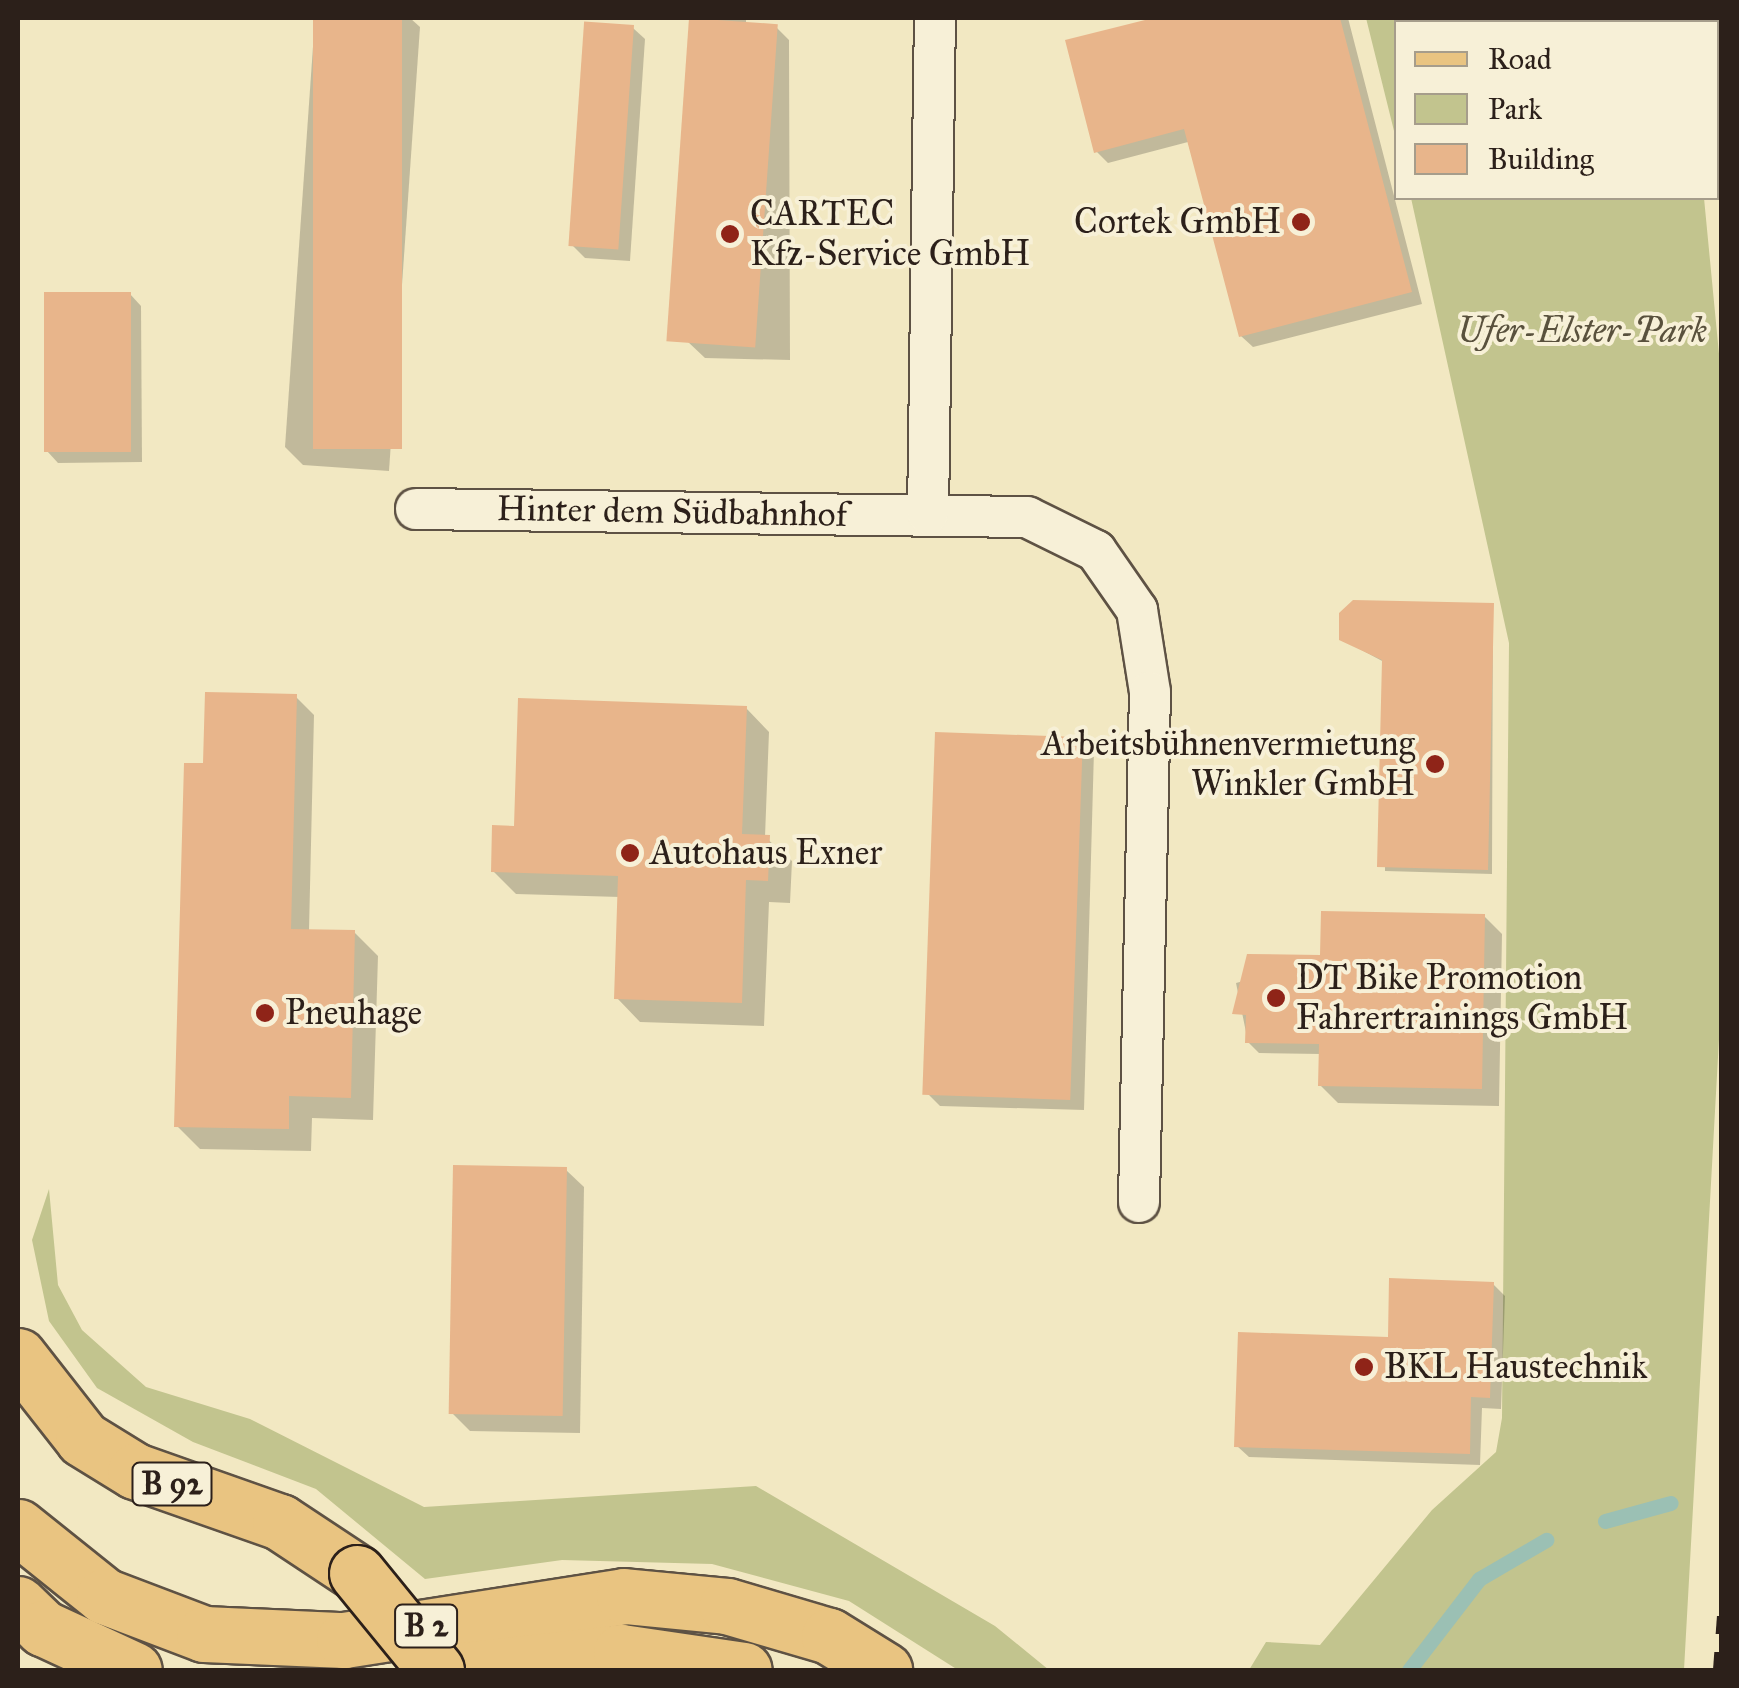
<!DOCTYPE html>
<meta charset="utf-8">
<style>
body{margin:0}
#map{position:relative;width:1739px;height:1688px;overflow:hidden;background:#f2e8c2;font-family:"IM FELL Great Primer",serif}
div>[style]{position:absolute}
.green>*{inset:0;background:#c2c48e}
.shadow>*{inset:0;background:#0003}
.stream>*{height:15px;margin:-7.5px;padding:0 7.5px;transform-origin:7.5px;border-radius:7.5px;background:#9bc0b4}
.building>*{inset:0;background:#e8b58b;transform-origin:0 0}
.roads{filter:drop-shadow(2px 0 #5e5244) drop-shadow(-2px 0 #5e5244) drop-shadow(0 2px #5e5244) drop-shadow(0 -2px #5e5244)}
.minor>*{height:40px;margin:-20px;padding:0 20px;transform-origin:20px;border-radius:20px;background:#f7f0d7}
.primary>*{height:55px;margin:-27.5px;padding:0 27.5px;transform-origin:27.5px;border-radius:27.5px;background:#e9c481}
.rail>*{height:8px;margin-top:-4px;transform-origin:0;background:repeating-linear-gradient(90deg,#2c201a 0 18px,transparent 0 36px)}
.bridges{filter:drop-shadow(2px 0 #2c201a) drop-shadow(-2px 0 #2c201a) drop-shadow(0 2px #2c201a) drop-shadow(0 -2px #2c201a)}
.primary-bridge>*{height:55px;margin:-27.5px;padding:0 27.5px;transform-origin:27.5px;border-radius:27.5px;background:#e9c481}
.dots>*{width:28px;height:28px;translate:-50% -50%;box-sizing:border-box;border:5px solid #f7f0d7;border-radius:50%}
span{translate:-50% -50%;white-space:nowrap;text-align:center;line-height:1.15;-webkit-text-stroke:8px #f7f0d7;paint-order:stroke}
.shield-label span{padding:2px 8px;background:#f7f0d7;border:2px solid;border-radius:8px;-webkit-text-stroke-width:0}
.shield-label{font-size:32px;color:#2c201a;font-weight:700}
.poi-label{font-size:35px;color:#2c201a}
.left{translate:0 -50%;text-align:left}
.right{translate:-100% -50%;text-align:right}
.park-label{font-size:35px;color:#59513d;font-style:italic}
.street-label{font-size:35px;color:#2c201a}
.frame{position:absolute;inset:0;border:20px solid #2c201a;pointer-events:none}
.legend{position:absolute;left:1394px;top:20px;width:325px;height:180px;box-sizing:border-box;background:#f7f0d7;border:2px solid #a69d8b;margin:0;padding:12px 18px;list-style:none;font-size:30px;color:#2c201a}
.legend li{display:flex;align-items:center;gap:20px;height:50px}
.legend b{width:50px;border:2px solid #a69d8b}
</style>
<div id="map">
<div class="green">
<i style="clip-path:polygon(1366px 18px,1677px 18px,1678px 22px,1396px 22px,1396px 139px)"></i>
<i style="clip-path:polygon(1411px 198px,1704px 198px,1722px 385px,1722px 985px,1684px 1670px,1249px 1670px,1266px 1642px,1320px 1645px,1432px 1510px,1496px 1452px,1502px 1418px,1509px 643px)"></i>
<i style="clip-path:polygon(49px 1189px,58px 1285px,82px 1330px,146px 1387px,250px 1419px,424px 1507px,756px 1486px,995px 1626px,1049px 1670px,958px 1670px,849px 1601px,712px 1564px,562px 1560px,425px 1579px,316px 1489px,193px 1442px,97px 1388px,49px 1321px,32px 1240px)"></i>
</div>
<div class="shadow">
<i style="clip-path:polygon(315px 18px,410px 18px,420px 27px,389px 471px,303px 465px,285px 447px)"></i>
<i style="clip-path:polygon(691px 18px,746px 18px,746px 27px,777px 28px,789px 40px,790px 360px,705px 358px,687px 341px)"></i>
<i style="clip-path:polygon(1157px 18px,1348px 18px,1422px 304px,1253px 347px,1241px 336px,1188px 142px,1108px 163px,1096px 151px)"></i>
<i style="clip-path:polygon(633px 28px,645px 39px,630px 261px,585px 258px,573px 246px)"></i>
<i style="clip-path:polygon(130px 294px,141px 306px,142px 462px,58px 463px,47px 451px)"></i>
<i style="clip-path:polygon(1493px 605px,1492px 874px,1385px 871px,1384px 662px,1341px 639px)"></i>
<i style="clip-path:polygon(296px 697px,314px 715px,309px 931px,354px 932px,378px 956px,373px 1120px,312px 1118px,311px 1151px,200px 1149px,177px 1126px,206px 766px)"></i>
<i style="clip-path:polygon(746px 708px,769px 732px,765px 837px,792px 861px,790px 903px,769px 902px,764px 1026px,640px 1022px,617px 998px,620px 897px,516px 894px,493px 871px,516px 829px)"></i>
<i style="clip-path:polygon(1082px 738px,1094px 750px,1084px 1110px,940px 1106px,928px 1094px)"></i>
<i style="clip-path:polygon(1484px 916px,1502px 934px,1499px 1106px,1338px 1103px,1320px 1085px,1321px 1054px,1259px 1053px,1248px 1042px,1236px 983px)"></i>
<i style="clip-path:polygon(566px 1170px,584px 1187px,580px 1433px,470px 1431px,452px 1413px)"></i>
<i style="clip-path:polygon(1493px 1284px,1505px 1296px,1501px 1409px,1482px 1408px,1480px 1465px,1249px 1457px,1237px 1446px,1390px 1340px)"></i>
</div>
<div class="stream">
<i style="left:1605px;top:1521px;width:68px;rotate:-15.3deg"></i>
<i style="left:1409px;top:1670px;width:115px;rotate:-52.4deg"></i>
<i style="left:1479px;top:1579px;width:78px;rotate:-30.2deg"></i>
</div>
<div class="building">
<i style="left:313px;top:18px;width:89px;height:431px"></i>
<i style="left:689px;top:18px;width:89px;height:324px;rotate:4deg"></i>
<i style="clip-path:polygon(1153px 18px,1340px 18px,1412px 292px,1239px 337px,1184px 129px,1094px 153px,1065px 40px)"></i>
<i style="left:634px;top:25px;width:225px;height:50px;rotate:94deg"></i>
<i style="left:44px;top:292px;width:87px;height:160px"></i>
<i style="clip-path:polygon(1353px 600px,1494px 603px,1488px 870px,1377px 867px,1382px 660px,1339px 640px,1339px 613px)"></i>
<i style="clip-path:polygon(205px 692px,297px 694px,291px 929px,355px 930px,351px 1098px,289px 1096px,289px 1129px,174px 1127px,184px 763px,203px 763px)"></i>
<i style="clip-path:polygon(518px 698px,747px 706px,742px 834px,770px 835px,768px 881px,746px 880px,742px 1003px,614px 999px,618px 876px,491px 872px,492px 825px,514px 826px)"></i>
<i style="left:935px;top:732px;width:148px;height:363px;rotate:2deg"></i>
<i style="clip-path:polygon(1321px 911px,1485px 914px,1482px 1089px,1318px 1086px,1319px 1044px,1245px 1043px,1246px 1015px,1232px 1014px,1247px 954px,1320px 955px)"></i>
<i style="left:453px;top:1165px;width:114px;height:249px;rotate:1deg"></i>
<i style="clip-path:polygon(1389px 1278px,1494px 1282px,1490px 1398px,1471px 1397px,1470px 1454px,1234px 1447px,1238px 1332px,1388px 1337px)"></i>
</div>
<div class="roads">
<div class="minor">
<i style="left:416px;top:509px;width:611px;rotate:0.75deg"></i>
<i style="left:1027px;top:517px;width:77px;rotate:26.2deg"></i>
<i style="left:1096px;top:551px;width:72px;rotate:55.2deg"></i>
<i style="left:1137px;top:610px;width:83px;rotate:81deg"></i>
<i style="left:1150px;top:692px;width:510px;rotate:91.24deg"></i>
<i style="left:928px;top:514px;width:496px;rotate:-89.2deg"></i>
</div>
<div class="primary">
<i style="left:18px;top:1356px;width:105px;rotate:51.9deg"></i>
<i style="left:83px;top:1439px;width:61px;rotate:31.6deg"></i>
<i style="left:135px;top:1471px;width:154px;rotate:19.4deg"></i>
<i style="left:280px;top:1522px;width:92px;rotate:33.5deg"></i>
<i style="left:18px;top:1527px;width:110px;rotate:38.7deg"></i>
<i style="left:104px;top:1596px;width:107px;rotate:20.8deg"></i>
<i style="left:204px;top:1634px;width:140px;rotate:2.5deg"></i>
<i style="left:344px;top:1640px;width:283px;rotate:-8.9deg"></i>
<i style="left:624px;top:1596px;width:103px;rotate:5.5deg"></i>
<i style="left:727px;top:1606px;width:106px;rotate:16.4deg"></i>
<i style="left:829px;top:1636px;width:65px;rotate:31.7deg"></i>
<i style="left:18px;top:1604px;width:35px;rotate:44deg"></i>
<i style="left:43px;top:1628px;width:100px;rotate:24.8deg"></i>
<i style="left:461px;top:1670px;width:161px;rotate:-6.4deg"></i>
<i style="left:621px;top:1652px;width:124px;rotate:8.3deg"></i>
</div>
</div>
<div class="rail">
<i style="left:1710px;top:18px;width:4px;rotate:76deg"></i>
<i style="left:1716px;top:56px;width:35px;rotate:80deg"></i>
<i style="left:1717px;top:1670px;width:68px;rotate:-85.8deg"></i>
</div>
<div class="bridges">
<div class="primary-bridge">
<i style="left:357px;top:1573px;width:125px;rotate:50.8deg"></i>
</div>
</div>
<div class="dots">
<i style="left:1301px;top:222px;background:#8f2418"></i>
<i style="left:730px;top:234px;background:#8f2418"></i>
<i style="left:1435px;top:764px;background:#8f2418"></i>
<i style="left:630px;top:853px;background:#8f2418"></i>
<i style="left:1276px;top:998px;background:#8f2418"></i>
<i style="left:265px;top:1013px;background:#8f2418"></i>
<i style="left:1364px;top:1367px;background:#8f2418"></i>
</div>
<div class="shield-label">
<span style="left:172px;top:1484px">B 92</span>
<span style="left:426px;top:1626px">B 2</span>
</div>
<div class="poi-label">
<span class="left" style="left:750px;top:234px">CARTEC<br>Kfz-Service GmbH</span>
<span class="right" style="left:1281px;top:222px">Cortek GmbH</span>
<span class="right" style="left:1415px;top:764px">Arbeitsbühnenvermietung<br>Winkler GmbH</span>
<span class="left" style="left:650px;top:853px">Autohaus Exner</span>
<span class="left" style="left:1296px;top:998px">DT Bike Promotion<br>Fahrertrainings GmbH</span>
<span class="left" style="left:285px;top:1013px">Pneuhage</span>
<span class="left" style="left:1384px;top:1367px">BKL Haustechnik</span>
</div>
<div class="park-label">
<span style="left:1582px;top:331px">Ufer-Elster-Park</span>
</div>
<div class="street-label">
<span style="left:672px;top:512px;rotate:1deg">Hinter dem Südbahnhof</span>
</div>
<div class="frame"></div>
<ul class="legend">
<li><b style="height:12px;background:#e9c481"></b>Road</li>
<li><b style="height:28px;background:#c2c48e"></b>Park</li>
<li><b style="height:28px;background:#e8b58b"></b>Building</li>
</ul>
</div>
